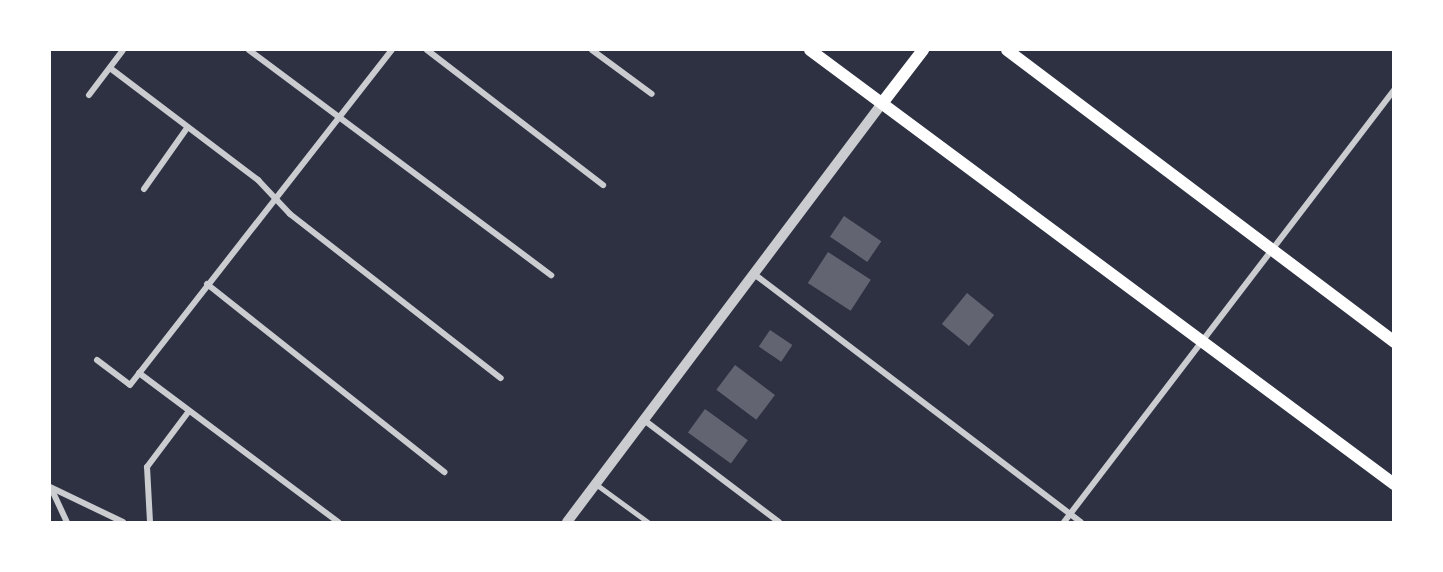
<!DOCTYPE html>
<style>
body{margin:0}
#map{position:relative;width:1443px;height:572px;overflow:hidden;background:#2d3142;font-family:"Fira Sans",sans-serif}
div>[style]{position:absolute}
.building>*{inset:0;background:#626471;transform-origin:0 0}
.service>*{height:4.5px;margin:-2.25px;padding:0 2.25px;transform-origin:2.25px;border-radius:2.25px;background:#caccd0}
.minor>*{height:6px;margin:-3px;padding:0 3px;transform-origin:3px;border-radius:3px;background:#caccd0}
.tertiary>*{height:10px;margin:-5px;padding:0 5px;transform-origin:5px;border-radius:5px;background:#caccd0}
.secondary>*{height:12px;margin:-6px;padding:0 6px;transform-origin:6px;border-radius:6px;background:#fff}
span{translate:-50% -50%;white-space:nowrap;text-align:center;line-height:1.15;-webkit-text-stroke:6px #fff;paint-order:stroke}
.frame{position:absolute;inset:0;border:51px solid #fff;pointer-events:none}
</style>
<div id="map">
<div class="building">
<i style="left:844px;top:216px;width:45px;height:25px;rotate:34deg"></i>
<i style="left:828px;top:252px;width:51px;height:37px;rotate:33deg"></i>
<i style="left:967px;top:293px;width:35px;height:40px;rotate:39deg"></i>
<i style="left:770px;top:330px;width:27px;height:20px;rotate:34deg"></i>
<i style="left:735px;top:365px;width:50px;height:31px;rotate:37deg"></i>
<i style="left:705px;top:409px;width:53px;height:29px;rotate:36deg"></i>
</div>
<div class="service">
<i style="left:596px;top:484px;width:64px;rotate:36.2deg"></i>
</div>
<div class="minor">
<i style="left:249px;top:50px;width:377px;rotate:36.7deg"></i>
<i style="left:427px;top:50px;width:222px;rotate:37.5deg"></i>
<i style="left:592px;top:50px;width:74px;rotate:36.3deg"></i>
<i style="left:110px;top:68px;width:186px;rotate:37.1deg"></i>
<i style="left:258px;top:180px;width:47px;rotate:46.7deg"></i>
<i style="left:290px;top:214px;width:267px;rotate:37.9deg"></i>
<i style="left:89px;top:95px;width:56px;rotate:-52.9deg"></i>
<i style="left:144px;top:189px;width:75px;rotate:-54.8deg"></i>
<i style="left:754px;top:274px;width:410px;rotate:37.2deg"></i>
<i style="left:207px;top:284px;width:303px;rotate:38.4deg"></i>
<i style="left:97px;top:360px;width:41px;rotate:37.1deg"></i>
<i style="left:130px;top:385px;width:425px;rotate:-52deg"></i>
<i style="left:139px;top:373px;width:249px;rotate:36.8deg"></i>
<i style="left:644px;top:420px;width:169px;rotate:37.1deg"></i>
<i style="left:50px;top:487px;width:81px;rotate:25.6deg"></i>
<i style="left:51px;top:488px;width:38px;rotate:65deg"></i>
<i style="left:150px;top:522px;width:55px;rotate:-93.1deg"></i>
<i style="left:147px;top:467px;width:70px;rotate:-53.1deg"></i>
<i style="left:1064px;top:522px;width:544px;rotate:-52.62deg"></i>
</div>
<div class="tertiary">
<i style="left:567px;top:522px;width:526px;rotate:-53.04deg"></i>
</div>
<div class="secondary">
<i style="left:810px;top:50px;width:728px;rotate:36.62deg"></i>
<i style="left:1007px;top:50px;width:485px;rotate:37deg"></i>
<i style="left:883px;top:102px;width:66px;rotate:-52.4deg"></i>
</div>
<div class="frame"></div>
</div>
